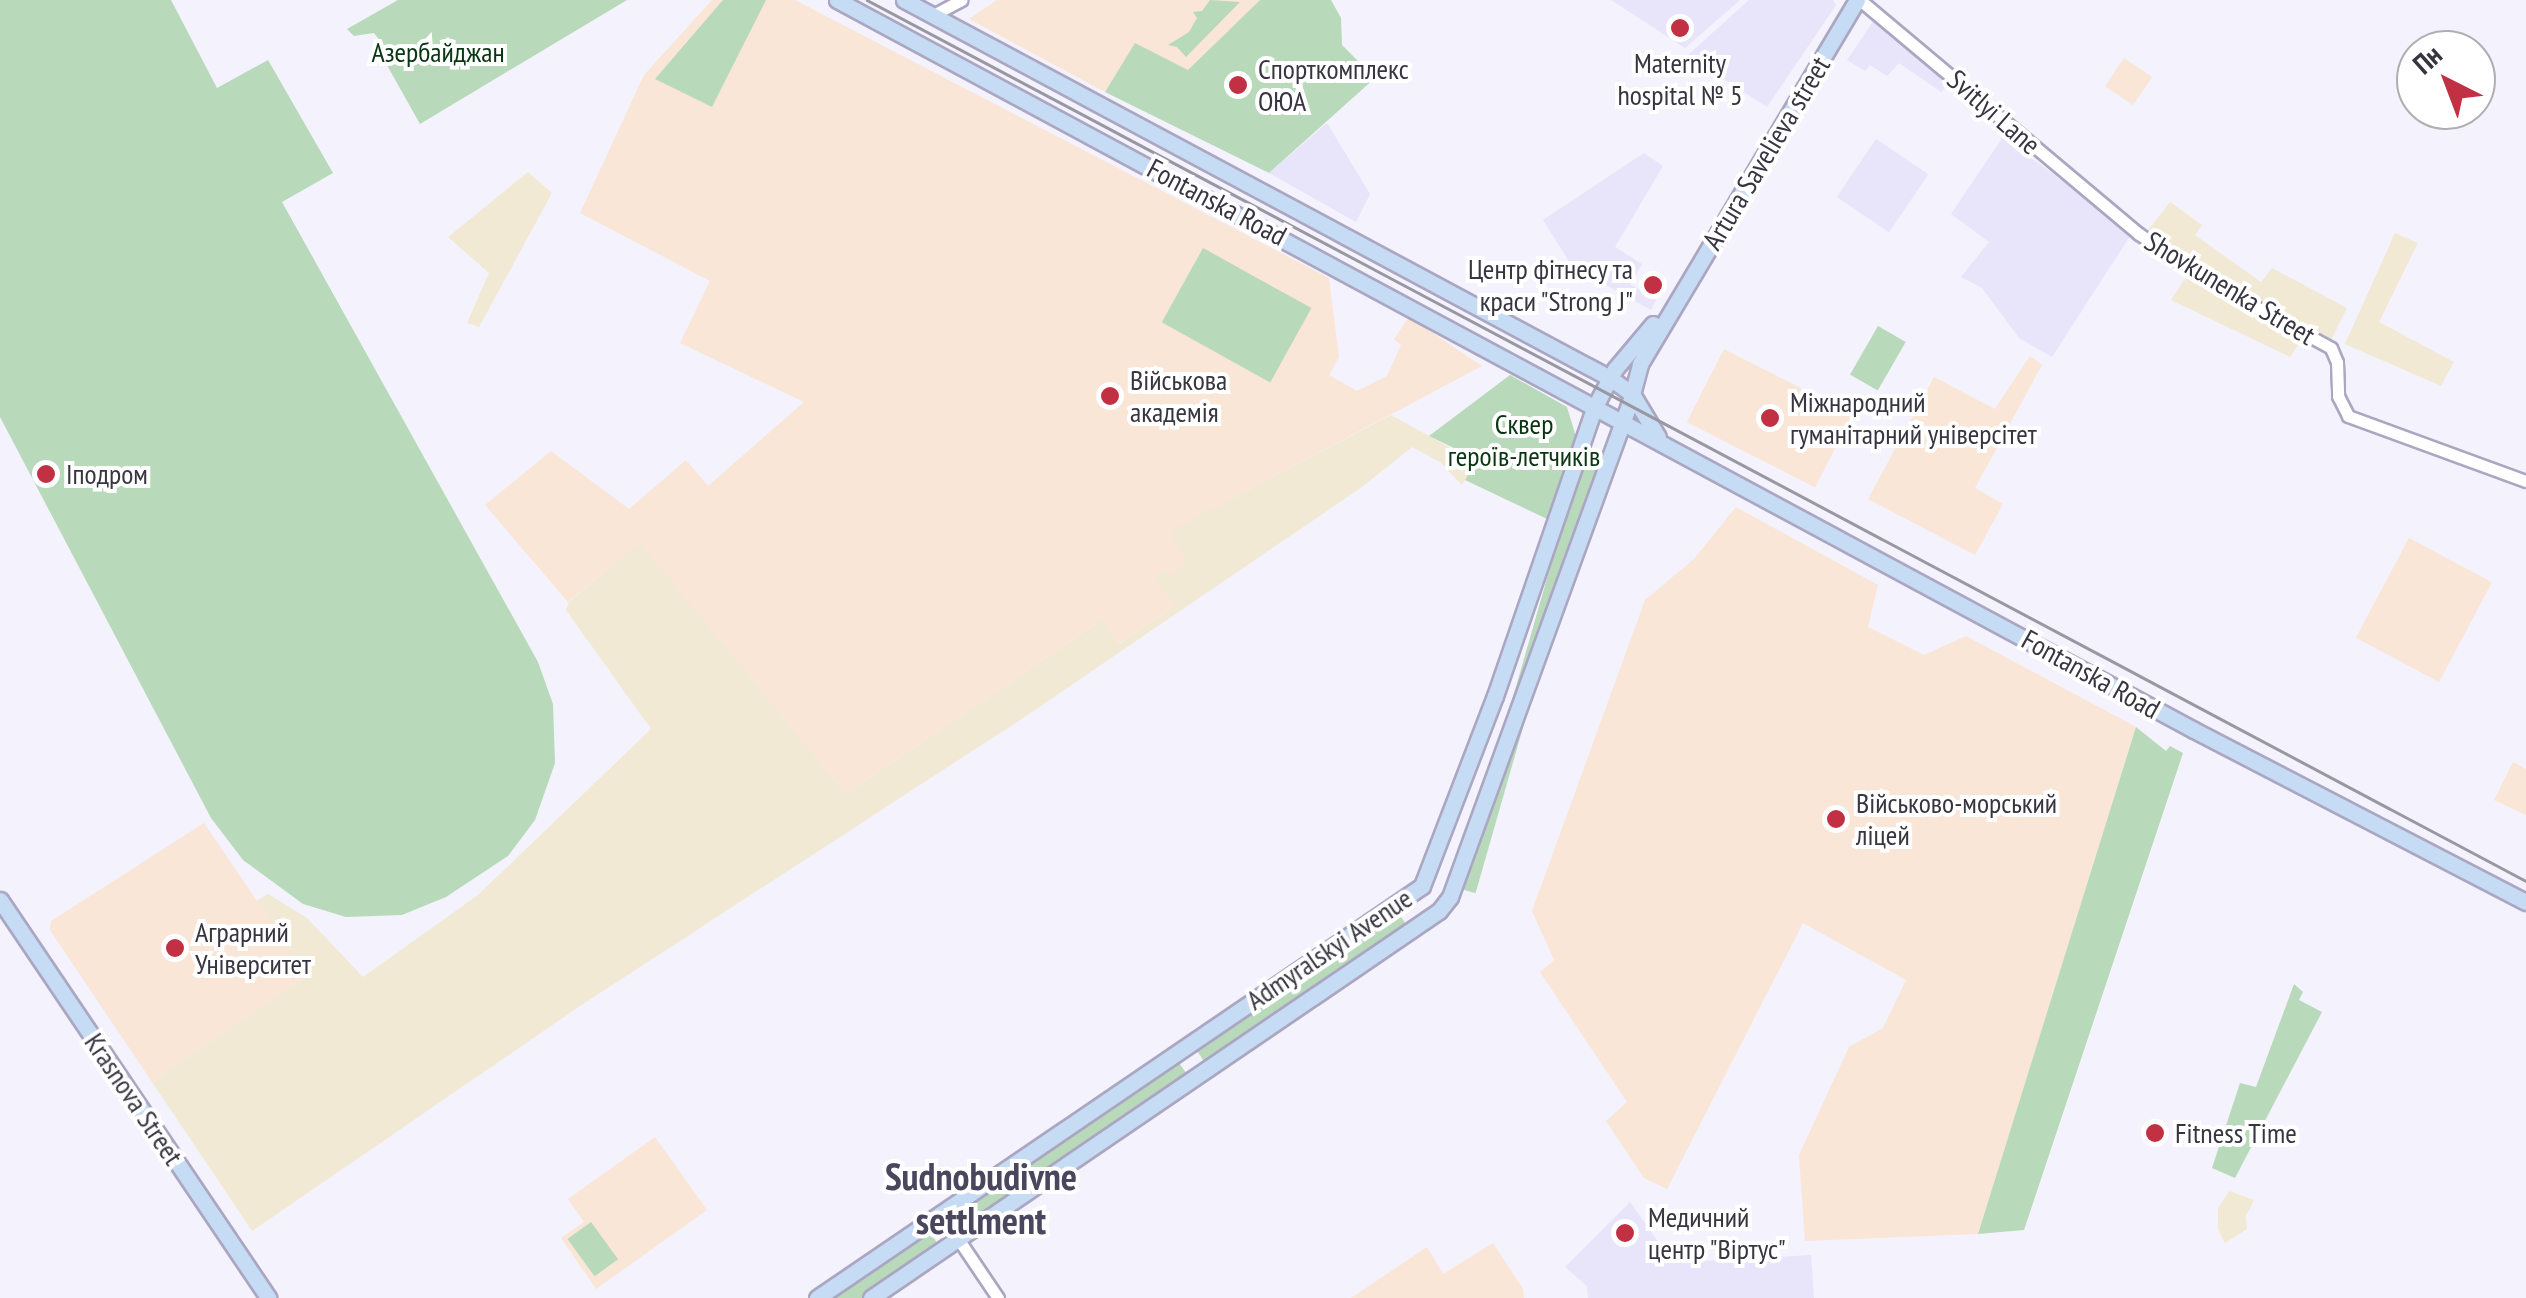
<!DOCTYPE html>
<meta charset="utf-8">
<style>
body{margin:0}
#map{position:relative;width:2526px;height:1298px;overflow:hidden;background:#f4f2fd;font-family:"PT Sans Narrow",sans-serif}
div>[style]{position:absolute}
.built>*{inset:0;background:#e8e4f9;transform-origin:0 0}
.industrial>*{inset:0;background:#f1e9d3}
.education>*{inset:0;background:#f9e6d6;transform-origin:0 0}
.green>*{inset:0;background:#b8d9ba;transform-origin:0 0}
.roads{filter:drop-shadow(2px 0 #aba6c1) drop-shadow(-2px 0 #aba6c1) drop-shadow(0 2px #aba6c1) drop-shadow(0 -2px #aba6c1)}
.minor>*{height:11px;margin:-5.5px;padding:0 5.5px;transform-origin:5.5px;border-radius:5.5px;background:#fff}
.major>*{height:15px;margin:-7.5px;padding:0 7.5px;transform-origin:7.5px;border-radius:7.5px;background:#c6dcf4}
.tram>*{height:2.5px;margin:-1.25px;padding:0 1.25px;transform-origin:1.25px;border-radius:1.25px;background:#9997a2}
.dots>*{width:28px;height:28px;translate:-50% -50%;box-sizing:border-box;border:5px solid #fff;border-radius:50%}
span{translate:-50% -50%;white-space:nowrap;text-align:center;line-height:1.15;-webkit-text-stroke:8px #fff;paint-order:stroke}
.park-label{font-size:28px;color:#093512}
.poi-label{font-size:28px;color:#373540}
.left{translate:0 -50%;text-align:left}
.right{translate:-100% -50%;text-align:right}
.street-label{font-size:28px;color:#373540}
.district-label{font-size:38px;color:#4a465d;font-weight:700}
.north{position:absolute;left:2396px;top:30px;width:100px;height:100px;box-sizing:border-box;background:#fff;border:2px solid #afaeb3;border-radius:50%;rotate:318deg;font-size:28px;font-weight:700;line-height:40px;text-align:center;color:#373540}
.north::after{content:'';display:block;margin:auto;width:35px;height:45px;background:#c13043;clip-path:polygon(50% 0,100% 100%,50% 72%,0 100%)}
</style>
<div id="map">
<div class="built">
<i style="clip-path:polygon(1611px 0,1740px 0,1685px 48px)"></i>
<i style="clip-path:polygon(1749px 0,1833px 0,1836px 5px,1767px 107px,1687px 56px)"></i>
<i style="clip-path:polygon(1874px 20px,1948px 85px,1941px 92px,1899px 63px,1887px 76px,1870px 65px,1865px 71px,1847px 60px)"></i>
<i style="clip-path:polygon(1327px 123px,1370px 194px,1356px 222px,1269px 173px)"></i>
<i style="clip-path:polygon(2003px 137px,2132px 233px,2052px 357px,2019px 338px,1982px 288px,1961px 277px,1989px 242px,1951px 214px)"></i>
<i style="left:1876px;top:139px;width:63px;height:70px;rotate:34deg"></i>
<i style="clip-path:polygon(1644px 153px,1663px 166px,1615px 247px,1642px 264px,1630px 284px,1656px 300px,1651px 310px,1572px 266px,1543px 220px)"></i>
<i style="clip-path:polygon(1630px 1202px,1673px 1263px,1811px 1255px,1814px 1298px,1588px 1298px,1587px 1286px,1565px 1267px)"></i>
</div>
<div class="industrial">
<i style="clip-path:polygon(528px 172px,552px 193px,479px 327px,467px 323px,489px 273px,448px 237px)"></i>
<i style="clip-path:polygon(2170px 202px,2202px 225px,2195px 235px,2261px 282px,2272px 268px,2347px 308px,2331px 340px,2204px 272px,2146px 233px)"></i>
<i style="clip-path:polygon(2395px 233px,2418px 243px,2379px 322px,2454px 362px,2441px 386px,2345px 344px)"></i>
<i style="clip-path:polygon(2187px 276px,2259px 311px,2303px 338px,2290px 357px,2171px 300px)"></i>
<i style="clip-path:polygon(1391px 415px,1476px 462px,1462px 485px,1440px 462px,1412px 447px,1362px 487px,1026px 716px,580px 1006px,252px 1231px,152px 1082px,307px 976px,257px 901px,268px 894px,307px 918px,363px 977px,478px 895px,651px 729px,566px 610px,569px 602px,640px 542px,846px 794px,1103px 619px,1119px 644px,1173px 607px,1154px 577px,1164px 570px,1168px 532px)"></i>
<i style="clip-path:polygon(2229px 1191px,2254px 1200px,2246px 1216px,2247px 1229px,2225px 1243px,2218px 1229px,2218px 1208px)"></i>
</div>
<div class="education">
<i style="clip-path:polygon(712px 0,795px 0,1329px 278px,1339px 357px,1329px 375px,1357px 391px,1387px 376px,1401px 345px,1394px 339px,1409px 317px,1482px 366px,1169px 532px,1187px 563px,1170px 576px,1164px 570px,1154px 577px,1174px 606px,1119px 644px,1103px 619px,846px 794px,640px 543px,568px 602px,485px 505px,551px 451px,629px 509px,686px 460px,708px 486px,804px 402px,680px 343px,710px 281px,580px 213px,644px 75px)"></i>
<i style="clip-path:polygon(997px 0,1260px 0,1188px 70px,1135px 44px,1105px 92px,969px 19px)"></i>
<i style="left:2124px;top:58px;width:34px;height:34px;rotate:34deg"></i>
<i style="left:1724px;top:349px;width:144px;height:82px;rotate:27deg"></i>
<i style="clip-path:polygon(2030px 356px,2042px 365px,1975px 488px,2003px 504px,1975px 555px,1868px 499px,1934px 377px,1995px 409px)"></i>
<i style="clip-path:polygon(1736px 507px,1878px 585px,1868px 627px,1924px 655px,1966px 636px,2136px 727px,1978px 1234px,1805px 1241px,1799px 1155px,1849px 1047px,1883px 1028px,1906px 980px,1803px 923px,1667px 1189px,1644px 1178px,1606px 1121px,1627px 1102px,1540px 972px,1554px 960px,1532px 911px,1645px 600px,1694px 559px)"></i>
<i style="left:2409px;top:538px;width:94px;height:113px;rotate:28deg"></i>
<i style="clip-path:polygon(2513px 762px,2526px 769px,2526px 815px,2494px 800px)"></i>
<i style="clip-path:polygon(204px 823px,308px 976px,152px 1082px,50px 930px,51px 921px)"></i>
<i style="clip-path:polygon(655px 1137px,707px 1210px,596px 1289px,561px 1238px,584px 1222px,568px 1199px)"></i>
<i style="clip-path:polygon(1493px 1243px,1523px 1289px,1524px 1298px,1351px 1298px,1427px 1247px,1443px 1274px)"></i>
</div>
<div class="green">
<i style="clip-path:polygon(0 0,171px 0,217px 88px,268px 60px,333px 173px,282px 202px,538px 662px,553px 704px,555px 763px,535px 820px,508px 856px,446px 897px,402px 915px,346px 917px,303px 904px,243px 860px,211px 818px,0 417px)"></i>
<i style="clip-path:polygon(398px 0,627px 0,420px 124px,388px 67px,386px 48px,374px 33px,354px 36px,347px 29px)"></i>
<i style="clip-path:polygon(723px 0,766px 0,712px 107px,655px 79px)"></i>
<i style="clip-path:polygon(1210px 0,1240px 2px,1186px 57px,1177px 47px,1168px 45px,1189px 32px,1197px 18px,1193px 12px,1202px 11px)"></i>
<i style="clip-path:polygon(1260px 0,1331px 0,1341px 18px,1342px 45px,1375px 78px,1269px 173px,1105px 92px,1135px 43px,1188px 70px)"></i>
<i style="left:1203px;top:248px;width:124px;height:85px;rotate:29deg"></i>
<i style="left:1878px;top:326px;width:32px;height:56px;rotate:30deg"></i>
<i style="clip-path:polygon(1510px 375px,1567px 407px,1577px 440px,1547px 519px,1465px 480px,1477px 459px,1429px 436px)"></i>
<i style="left:1585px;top:446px;width:18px;height:460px;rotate:16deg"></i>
<i style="clip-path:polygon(2136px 727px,2166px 751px,2170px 746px,2183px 753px,2024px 1230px,1978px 1234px)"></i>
<i style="left:1395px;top:908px;width:23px;height:244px;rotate:56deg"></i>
<i style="clip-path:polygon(2294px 984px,2303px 992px,2299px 1000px,2322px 1012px,2235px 1178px,2212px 1168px,2240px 1083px,2256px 1087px)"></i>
<i style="left:1175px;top:1057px;width:24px;height:255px;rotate:55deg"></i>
<i style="left:591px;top:1222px;width:46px;height:29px;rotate:54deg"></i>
<i style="clip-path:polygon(926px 1226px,939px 1246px,862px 1298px,819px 1298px)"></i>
</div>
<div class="roads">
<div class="minor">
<i style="left:1860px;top:0;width:364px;rotate:40deg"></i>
<i style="left:2139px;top:234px;width:81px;rotate:34.5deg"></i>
<i style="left:2206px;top:280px;width:142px;rotate:28.5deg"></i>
<i style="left:2331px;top:348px;width:15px;rotate:67deg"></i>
<i style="left:2337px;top:362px;width:34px;rotate:88deg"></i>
<i style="left:2338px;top:396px;width:22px;rotate:63deg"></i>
<i style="left:2348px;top:416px;width:189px;rotate:20.1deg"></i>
<i style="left:935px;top:14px;width:30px;rotate:-28deg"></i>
<i style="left:940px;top:1212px;width:104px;rotate:56deg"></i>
</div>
<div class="major">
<i style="left:837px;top:0;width:1541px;rotate:28.28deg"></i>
<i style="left:2194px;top:730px;width:374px;rotate:27.4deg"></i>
<i style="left:904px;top:0;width:801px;rotate:28.17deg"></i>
<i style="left:1610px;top:378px;width:27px;rotate:36deg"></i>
<i style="left:1632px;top:394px;width:50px;rotate:58.8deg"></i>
<i style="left:0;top:900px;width:480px;rotate:56deg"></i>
<i style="left:817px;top:1298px;width:732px;rotate:-34.25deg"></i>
<i style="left:1422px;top:886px;width:204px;rotate:-69deg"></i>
<i style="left:1495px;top:696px;width:305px;rotate:-71deg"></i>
<i style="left:1594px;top:408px;width:44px;rotate:-61.7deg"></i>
<i style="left:1615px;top:369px;width:59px;rotate:-49.8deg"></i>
<i style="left:871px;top:1298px;width:687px;rotate:-34.27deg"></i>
<i style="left:1439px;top:911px;width:18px;rotate:-52deg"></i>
<i style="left:1450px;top:897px;width:527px;rotate:-70.02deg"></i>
<i style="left:1630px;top:402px;width:39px;rotate:-75deg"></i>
<i style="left:1640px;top:364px;width:424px;rotate:-59.2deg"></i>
</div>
</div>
<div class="tram">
<i style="left:867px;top:0;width:1878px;rotate:27.97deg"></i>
</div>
<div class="dots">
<i style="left:1680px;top:28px;background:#c13043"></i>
<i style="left:1238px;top:85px;background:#c13043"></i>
<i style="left:1653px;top:285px;background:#c13043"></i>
<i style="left:1110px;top:396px;background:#c13043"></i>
<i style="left:1770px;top:418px;background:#c13043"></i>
<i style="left:46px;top:474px;background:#c13043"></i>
<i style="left:1836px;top:819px;background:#c13043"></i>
<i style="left:175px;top:948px;background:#c13043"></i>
<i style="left:2155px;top:1133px;background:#c13043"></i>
<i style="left:1625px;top:1233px;background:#c13043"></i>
</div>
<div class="park-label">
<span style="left:438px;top:52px">Азербайджан</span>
<span style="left:1524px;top:440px">Сквер<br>героїв-летчиків</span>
</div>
<div class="poi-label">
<span style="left:1680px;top:79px">Maternity<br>hospital № 5</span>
<span class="left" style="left:1258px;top:85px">Спорткомплекс<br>ОЮА</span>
<span class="right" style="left:1633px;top:285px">Центр фітнесу та<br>краси "Strong J"</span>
<span class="left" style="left:1130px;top:396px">Військова<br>академія</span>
<span class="left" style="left:1790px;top:418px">Міжнародний<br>гуманітарний універсітет</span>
<span class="left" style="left:66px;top:474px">Іподром</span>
<span class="left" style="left:1856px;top:819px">Військово-морський<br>ліцей</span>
<span class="left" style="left:195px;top:948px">Аграрний<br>Університет</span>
<span class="left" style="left:2175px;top:1133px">Fitness Time</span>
<span class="left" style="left:1648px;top:1233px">Медичний<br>центр "Віртус"</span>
</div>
<div class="street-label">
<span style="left:1994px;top:112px;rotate:41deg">Svitlyi Lane</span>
<span style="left:1766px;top:153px;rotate:-59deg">Artura Savelieva street</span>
<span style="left:1217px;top:202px;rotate:28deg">Fontanska Road</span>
<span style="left:2230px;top:288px;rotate:31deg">Shovkunenka Street</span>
<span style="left:2091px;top:674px;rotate:29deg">Fontanska Road</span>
<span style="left:1329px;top:949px;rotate:-34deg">Admyralskyi Avenue</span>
<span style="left:134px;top:1099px;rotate:56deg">Krasnova Street</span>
</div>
<div class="district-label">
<span style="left:981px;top:1198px">Sudnobudivne<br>settlment</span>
</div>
<div class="north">Пн</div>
</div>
